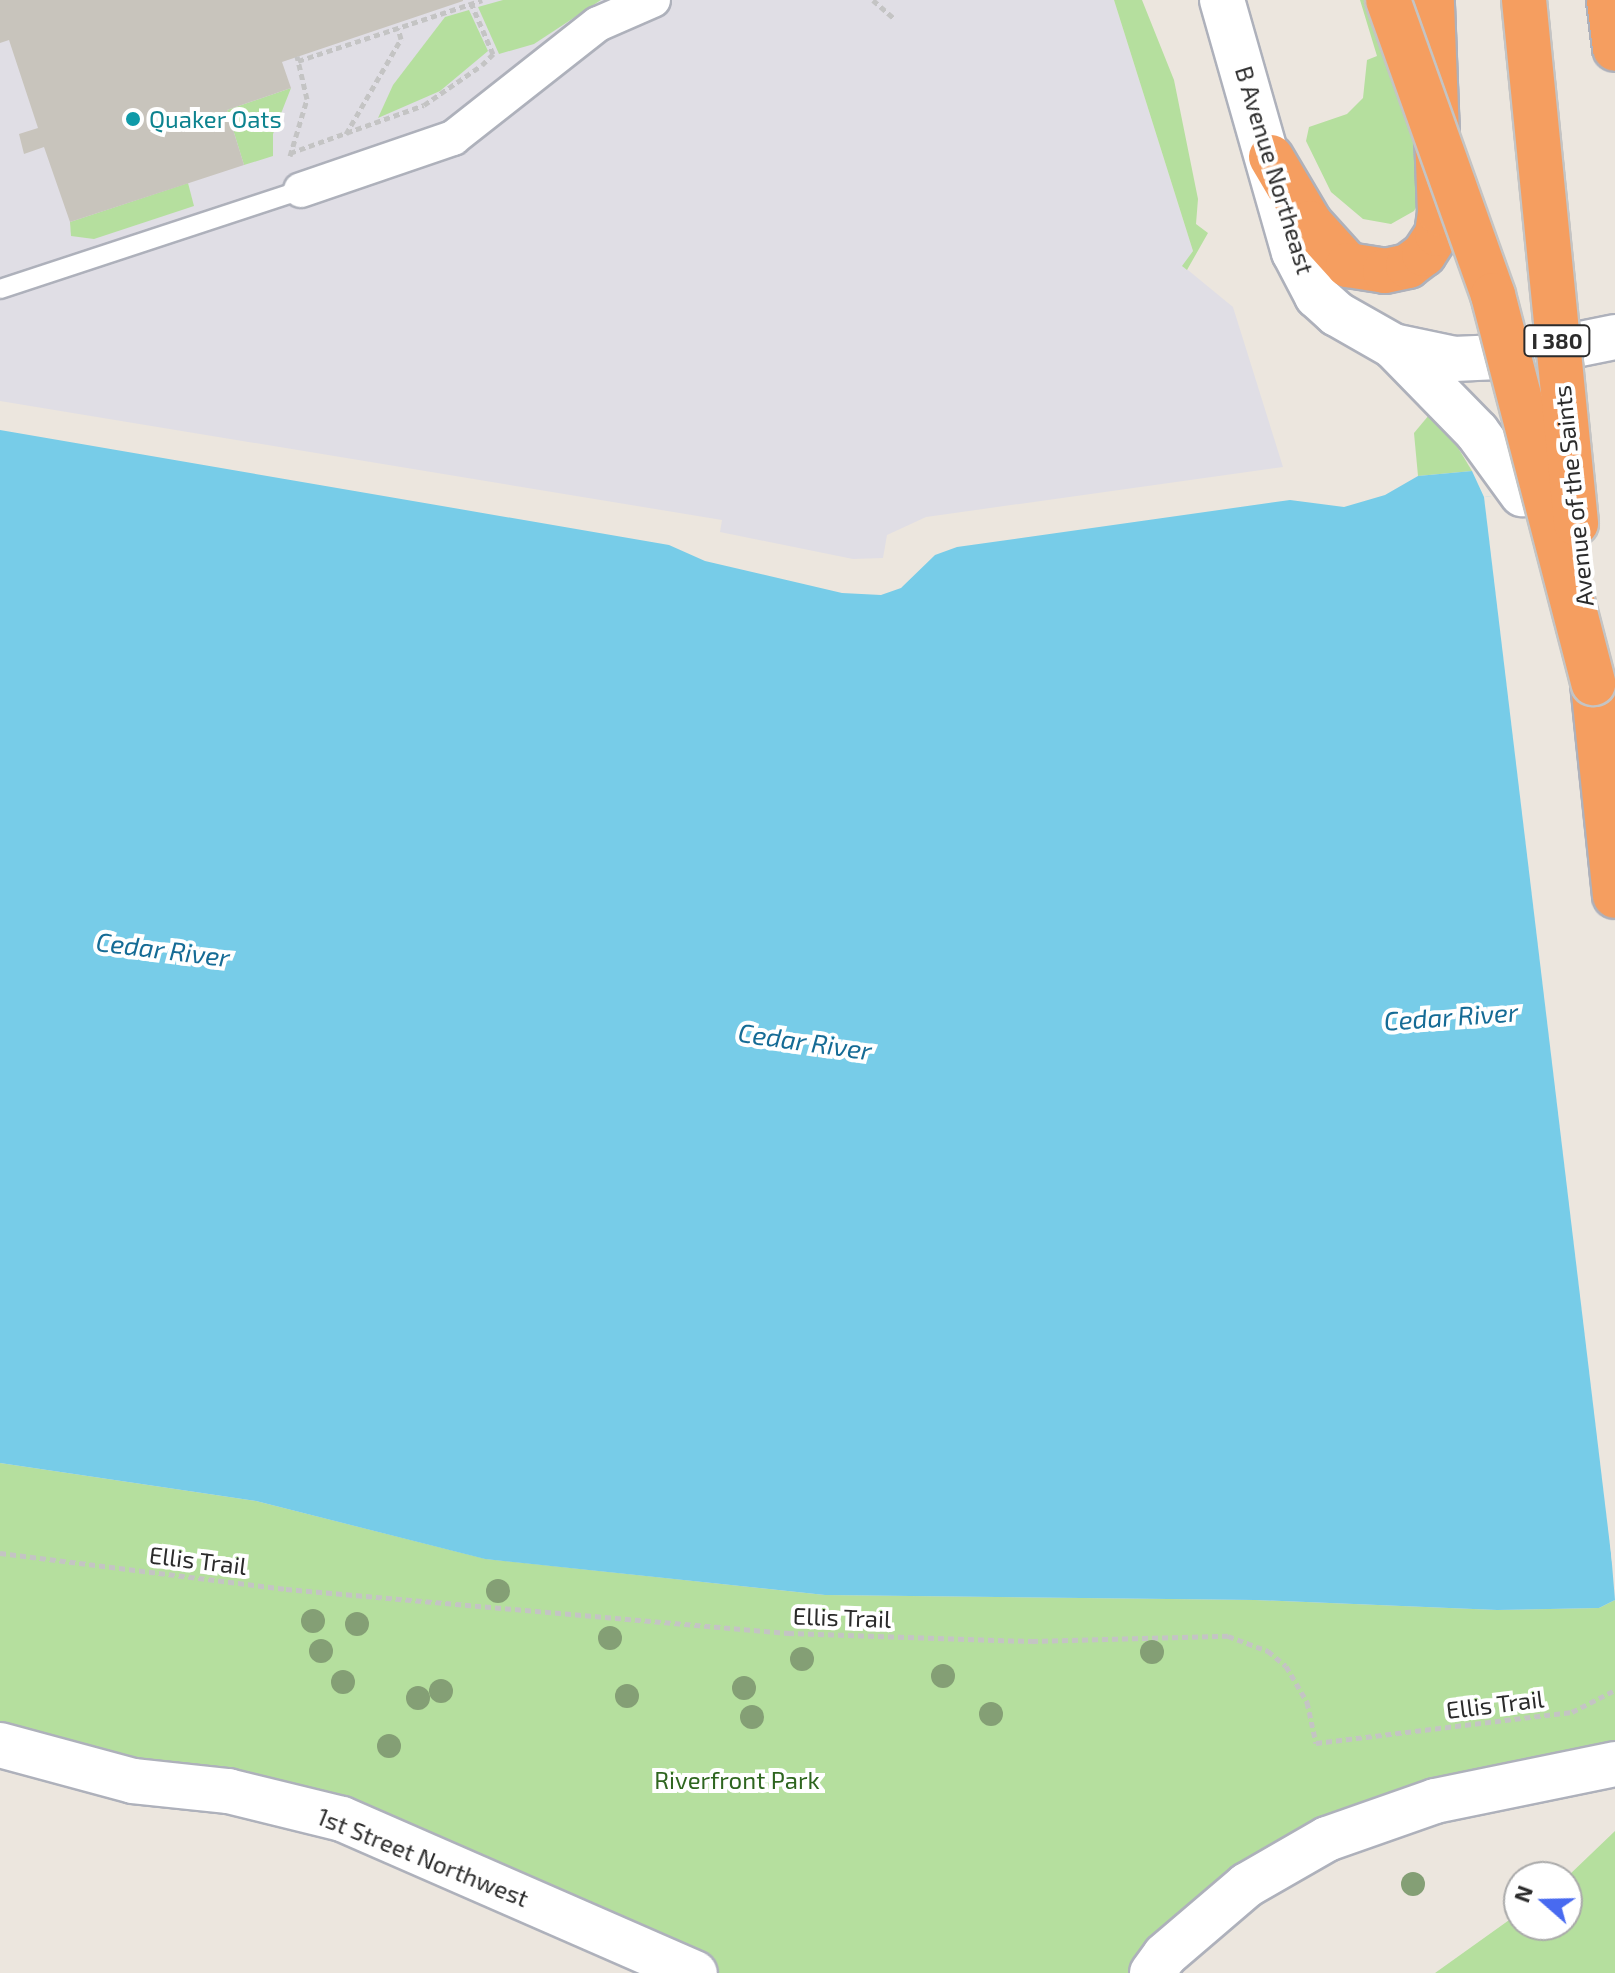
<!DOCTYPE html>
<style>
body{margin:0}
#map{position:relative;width:1615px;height:1973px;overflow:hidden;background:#ece6de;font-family:"Exo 2",sans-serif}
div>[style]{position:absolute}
.industrial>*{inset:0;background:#e0dee5}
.green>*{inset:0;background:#b5df9e}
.water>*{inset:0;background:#77cce8}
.pier>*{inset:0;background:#ece6de}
.building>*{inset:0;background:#c8c4bc}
.path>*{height:5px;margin-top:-2.5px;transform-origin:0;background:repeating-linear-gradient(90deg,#c4c4c4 0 6px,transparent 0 10px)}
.roads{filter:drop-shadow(2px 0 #aeb1bb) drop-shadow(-2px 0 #aeb1bb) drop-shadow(0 2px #aeb1bb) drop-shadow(0 -2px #aeb1bb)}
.lane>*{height:18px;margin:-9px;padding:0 9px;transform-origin:9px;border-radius:9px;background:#fff}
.street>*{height:34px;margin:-17px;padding:0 17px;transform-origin:17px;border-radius:17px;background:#fff}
.secondary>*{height:44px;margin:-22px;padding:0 22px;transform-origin:22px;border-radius:22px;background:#fff}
.highway>*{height:44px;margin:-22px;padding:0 22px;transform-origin:22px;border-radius:22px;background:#f59e60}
.bridges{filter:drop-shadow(2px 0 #c4c4c4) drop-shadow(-2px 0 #c4c4c4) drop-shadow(0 2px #c4c4c4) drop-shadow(0 -2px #c4c4c4)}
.highway-bridge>*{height:44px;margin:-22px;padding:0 22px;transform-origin:22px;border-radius:22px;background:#f59e60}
.trees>*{width:24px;height:24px;margin:-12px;border-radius:50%;background:#849f75}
.dots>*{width:22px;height:22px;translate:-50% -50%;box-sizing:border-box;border:4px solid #fff;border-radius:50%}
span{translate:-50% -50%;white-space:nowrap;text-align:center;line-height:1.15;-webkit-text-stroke:8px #fff;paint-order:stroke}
.shield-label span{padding:2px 6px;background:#fff;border:2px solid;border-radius:6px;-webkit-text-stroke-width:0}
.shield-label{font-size:22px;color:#2b2b2b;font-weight:700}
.culture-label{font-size:24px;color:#0d838f}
.left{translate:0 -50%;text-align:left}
.street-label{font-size:24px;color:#2b2b2b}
.park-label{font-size:24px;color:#2e651f}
.water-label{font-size:26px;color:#156b95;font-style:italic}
.north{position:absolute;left:1503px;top:1861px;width:80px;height:80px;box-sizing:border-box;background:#fff;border:2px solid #aaa;border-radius:50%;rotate:290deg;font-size:22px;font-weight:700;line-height:32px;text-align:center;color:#2b2b2b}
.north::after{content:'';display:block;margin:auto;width:28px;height:36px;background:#486af0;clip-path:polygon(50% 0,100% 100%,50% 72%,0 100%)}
</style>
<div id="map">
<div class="industrial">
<i style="clip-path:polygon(0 0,1114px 0,1193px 251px,1183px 266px,1233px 307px,1283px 467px,926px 517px,887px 535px,883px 558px,853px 559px,720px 532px,722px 520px,0 401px)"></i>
</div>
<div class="green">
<i style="clip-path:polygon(503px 0,601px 0,534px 44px,499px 54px,478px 7px)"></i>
<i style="clip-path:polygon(1114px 0,1142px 0,1174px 80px,1198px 199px,1196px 224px,1208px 233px,1187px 270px,1182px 266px,1193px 251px)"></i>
<i style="clip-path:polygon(1360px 0,1368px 0,1416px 127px,1422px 197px,1414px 211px,1391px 224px,1363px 219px,1331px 192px,1306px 141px,1309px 127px,1347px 114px,1363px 98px,1367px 60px,1377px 56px)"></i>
<i style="clip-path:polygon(469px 10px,488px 51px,440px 91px,378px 118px,393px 85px,445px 17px)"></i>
<i style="clip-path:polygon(291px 88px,273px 134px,273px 156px,244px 165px,227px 110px)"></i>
<i style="clip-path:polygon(188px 183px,194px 206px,94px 239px,71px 236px,70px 222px)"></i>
<i style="clip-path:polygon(1429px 415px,1454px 441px,1472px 471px,1418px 476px,1414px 433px)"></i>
<i style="clip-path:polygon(0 1463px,256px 1501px,486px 1559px,825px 1595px,1255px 1600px,1497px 1610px,1599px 1608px,1615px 1600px,1615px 1764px,1327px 1839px,1152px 1973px,695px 1973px,427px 1853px,0 1743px)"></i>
<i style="clip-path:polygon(1615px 1831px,1615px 1973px,1435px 1973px,1519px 1913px,1519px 1925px,1567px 1925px,1567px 1877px)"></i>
</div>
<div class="water">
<i style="clip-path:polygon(0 430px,669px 545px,705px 561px,842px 593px,881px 595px,901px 588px,935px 555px,957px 547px,1290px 500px,1344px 507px,1385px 495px,1418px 476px,1472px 471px,1484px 497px,1522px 494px,1615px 1600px,1599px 1608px,1497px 1610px,1255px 1600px,825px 1595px,485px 1559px,256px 1501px,0 1463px)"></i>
</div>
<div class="pier">
<i style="clip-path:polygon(1615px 481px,1615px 1562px,1612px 1562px,1484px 497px)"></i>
</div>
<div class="building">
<i style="clip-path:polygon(0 0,463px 0,463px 1px,282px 62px,291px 88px,227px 110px,244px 165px,70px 222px,44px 147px,24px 154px,19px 134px,38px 128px,9px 40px,0 43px)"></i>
</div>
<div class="path">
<i style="left:873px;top:0;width:29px;rotate:41deg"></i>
<i style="left:298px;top:61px;width:194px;rotate:-18.3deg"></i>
<i style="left:346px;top:134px;width:110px;rotate:-59.9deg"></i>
<i style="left:401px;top:39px;width:11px;rotate:-105deg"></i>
<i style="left:290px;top:153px;width:142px;rotate:-19.7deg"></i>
<i style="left:424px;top:105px;width:70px;rotate:-34.6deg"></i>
<i style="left:482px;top:65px;width:16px;rotate:-45deg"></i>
<i style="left:493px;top:54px;width:56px;rotate:-113.3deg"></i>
<i style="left:290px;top:156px;width:59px;rotate:-73.4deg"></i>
<i style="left:307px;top:99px;width:44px;rotate:-103.1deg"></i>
<i style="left:0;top:1553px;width:288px;rotate:7.2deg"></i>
<i style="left:286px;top:1589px;width:504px;rotate:5.01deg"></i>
<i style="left:788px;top:1633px;width:244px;rotate:1.9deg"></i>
<i style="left:1032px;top:1641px;width:196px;rotate:-1.5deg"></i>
<i style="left:1228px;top:1636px;width:43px;rotate:20.6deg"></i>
<i style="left:1268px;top:1651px;width:23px;rotate:40deg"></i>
<i style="left:1286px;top:1666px;width:42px;rotate:59.7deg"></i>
<i style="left:1307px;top:1702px;width:42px;rotate:77.6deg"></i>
<i style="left:1316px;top:1743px;width:258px;rotate:-6.9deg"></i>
<i style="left:1572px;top:1712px;width:48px;rotate:-27.1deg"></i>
</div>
<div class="roads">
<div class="lane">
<i style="left:0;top:289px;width:317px;rotate:-18.2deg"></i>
</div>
<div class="street">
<i style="left:301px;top:190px;width:161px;rotate:-18.9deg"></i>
<i style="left:453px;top:138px;width:184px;rotate:-38.2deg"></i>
<i style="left:598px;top:24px;width:60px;rotate:-23.6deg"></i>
</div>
<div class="secondary">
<i style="left:1222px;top:0;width:262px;rotate:74.1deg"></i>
<i style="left:1294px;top:252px;width:50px;rotate:62.4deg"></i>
<i style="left:1317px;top:296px;width:27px;rotate:42deg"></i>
<i style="left:1337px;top:314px;width:64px;rotate:29.7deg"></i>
<i style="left:1393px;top:346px;width:62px;rotate:12deg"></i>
<i style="left:1454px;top:359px;width:67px;rotate:-2.6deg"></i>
<i style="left:1521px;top:356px;width:96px;rotate:-11.4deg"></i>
<i style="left:1395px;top:348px;width:117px;rotate:45.7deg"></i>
<i style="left:1477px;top:432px;width:77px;rotate:54deg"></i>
<i style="left:0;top:1745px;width:138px;rotate:15.1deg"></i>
<i style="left:133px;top:1781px;width:96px;rotate:6deg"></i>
<i style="left:228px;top:1791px;width:117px;rotate:13.8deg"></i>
<i style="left:342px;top:1819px;width:385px;rotate:23.6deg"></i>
<i style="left:1152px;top:1973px;width:22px;rotate:-54deg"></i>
<i style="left:1165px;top:1955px;width:108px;rotate:-40.5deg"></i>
<i style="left:1247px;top:1885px;width:92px;rotate:-29.9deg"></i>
<i style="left:1327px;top:1839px;width:114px;rotate:-19.4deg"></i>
<i style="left:1435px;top:1801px;width:184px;rotate:-11.6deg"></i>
</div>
<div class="highway">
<i style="left:1609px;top:0;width:49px;rotate:83deg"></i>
<i style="left:1271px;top:157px;width:77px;rotate:59.4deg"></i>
<i style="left:1310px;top:223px;width:57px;rotate:47.9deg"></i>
<i style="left:1348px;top:265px;width:37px;rotate:9deg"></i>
<i style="left:1385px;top:271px;width:24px;rotate:-12deg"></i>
<i style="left:1408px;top:266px;width:20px;rotate:-37deg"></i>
<i style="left:1424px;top:254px;width:24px;rotate:-57deg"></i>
<i style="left:1437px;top:234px;width:21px;rotate:-82deg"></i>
<i style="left:1440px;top:213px;width:213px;rotate:-92.2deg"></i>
<i style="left:1593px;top:683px;width:214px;rotate:84.1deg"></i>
</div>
</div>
<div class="bridges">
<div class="highway-bridge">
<i style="left:1388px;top:0;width:313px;rotate:70.4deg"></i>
<i style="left:1493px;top:295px;width:401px;rotate:75.5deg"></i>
<i style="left:1524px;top:0;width:526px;rotate:84.32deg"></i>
</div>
</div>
<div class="trees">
<i style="left:498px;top:1591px"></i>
<i style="left:313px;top:1621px"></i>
<i style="left:357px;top:1624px"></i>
<i style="left:610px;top:1638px"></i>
<i style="left:321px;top:1651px"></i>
<i style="left:1152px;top:1652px"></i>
<i style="left:802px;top:1659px"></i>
<i style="left:943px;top:1676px"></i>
<i style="left:343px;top:1682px"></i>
<i style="left:744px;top:1688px"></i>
<i style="left:441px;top:1691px"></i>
<i style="left:627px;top:1696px"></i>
<i style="left:418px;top:1698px"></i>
<i style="left:991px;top:1714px"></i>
<i style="left:752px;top:1717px"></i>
<i style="left:389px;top:1746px"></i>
<i style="left:1413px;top:1884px"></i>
</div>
<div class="dots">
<i style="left:133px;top:119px;background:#0f9aa8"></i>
</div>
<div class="shield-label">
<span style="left:1557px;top:341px">I 380</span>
</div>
<div class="culture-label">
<span class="left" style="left:149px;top:119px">Quaker Oats</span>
</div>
<div class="street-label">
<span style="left:1275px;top:170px;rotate:73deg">B Avenue Northeast</span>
<span style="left:1573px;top:496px;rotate:-96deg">Avenue of the Saints</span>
<span style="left:198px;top:1560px;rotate:7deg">Ellis Trail</span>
<span style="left:842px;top:1617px;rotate:2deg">Ellis Trail</span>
<span style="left:1495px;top:1704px;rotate:-7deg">Ellis Trail</span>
<span style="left:423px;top:1857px;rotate:22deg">1st Street Northwest</span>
</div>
<div class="park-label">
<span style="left:737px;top:1780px">Riverfront Park</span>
</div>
<div class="water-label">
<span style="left:163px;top:949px;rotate:7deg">Cedar River</span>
<span style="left:1451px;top:1016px;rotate:-4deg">Cedar River</span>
<span style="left:805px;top:1041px;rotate:8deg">Cedar River</span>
</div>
<div class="north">N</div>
</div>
